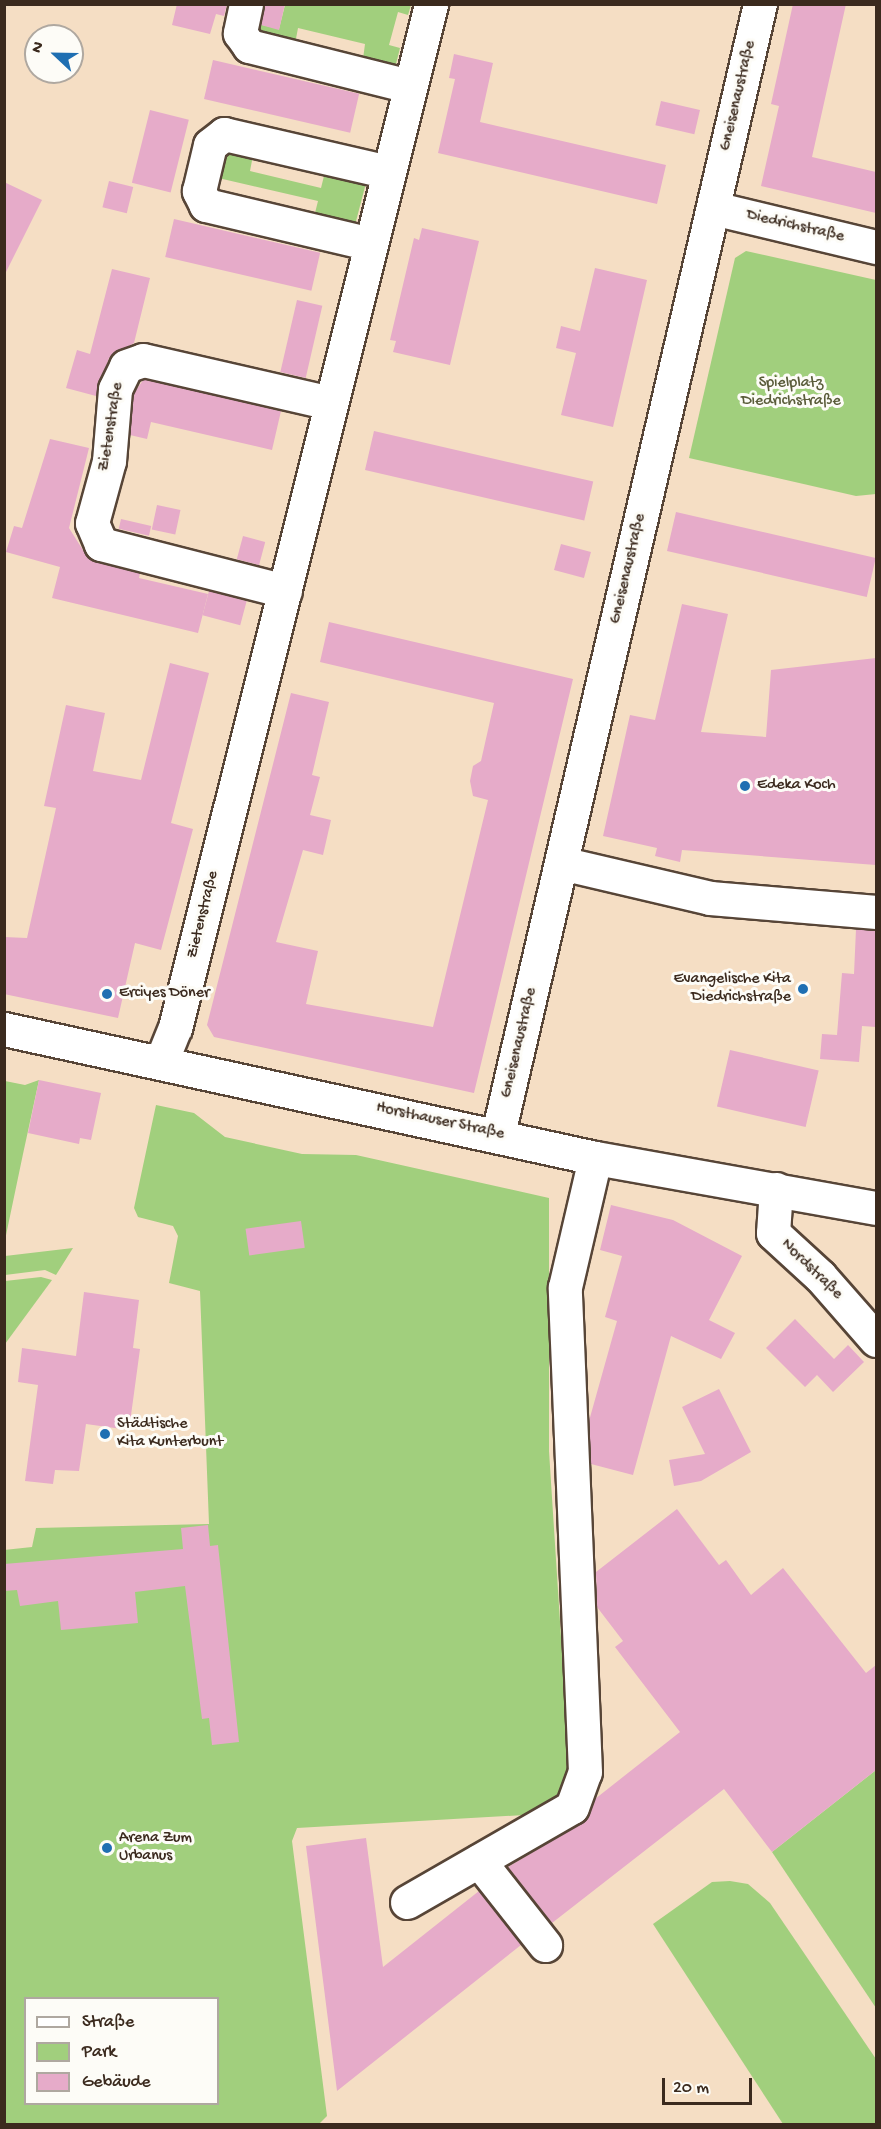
<!DOCTYPE html>
<meta charset="utf-8">
<style>
body{margin:0}
#map{position:relative;width:881px;height:2129px;overflow:hidden;background:#f5dec4;font-family:"Gochi Hand",sans-serif}
div>[style]{position:absolute}
.green>*{inset:0;background:#a1cf7d}
.building>*{inset:0;background:#e6abc9;transform-origin:0 0}
.roads{filter:drop-shadow(2px 0 #574537) drop-shadow(-2px 0 #574537) drop-shadow(0 2px #574537) drop-shadow(0 -2px #574537)}
.minor>*{height:33px;margin:-16.5px;padding:0 16.5px;transform-origin:16.5px;border-radius:16.5px;background:#fff}
.major>*{height:33px;margin:-16.5px;padding:0 16.5px;transform-origin:16.5px;border-radius:16.5px;background:#fff}
.dots>*{width:16px;height:16px;translate:-50% -50%;box-sizing:border-box;border:3px solid #fdfcf7;border-radius:50%}
span{translate:-50% -50%;white-space:nowrap;text-align:center;line-height:1.15;-webkit-text-stroke:6px #fdfcf7;paint-order:stroke}
.street-label{font-size:16px;color:#3b2a1e}
.park-label{font-size:16px;color:#5a5c3a}
.poi-label{font-size:16px;color:#3b2a1e}
.left{translate:0 -50%;text-align:left}
.right{translate:-100% -50%;text-align:right}
.frame{position:absolute;inset:0;border:6px solid #3b2a1e;pointer-events:none}
.legend{position:absolute;left:24px;top:1997px;width:195px;height:108px;box-sizing:border-box;background:#fdfcf7;border:2px solid #afa8a0;margin:0;padding:8px 10px;list-style:none;font-size:18px;color:#3b2a1e}
.legend li{display:flex;align-items:center;gap:12px;height:30px}
.legend b{width:30px;border:2px solid #afa8a0}
.north{position:absolute;left:24px;top:24px;width:60px;height:60px;box-sizing:border-box;background:#fdfcf7;border:2px solid #afa8a0;border-radius:50%;rotate:292deg;font-size:16px;font-weight:700;line-height:24px;text-align:center;color:#3b2a1e}
.north::after{content:'';display:block;margin:auto;width:21px;height:27px;background:#1f6fb2;clip-path:polygon(50% 0,100% 100%,50% 72%,0 100%)}
.scale{position:absolute;left:662px;top:2078px;width:90px;height:27px;box-sizing:border-box;border:3px solid #3b2a1e;border-top:0;padding-left:8px;font-size:18px;line-height:21px;white-space:nowrap;color:#3b2a1e;-webkit-text-stroke:4px #fdfcf7;paint-order:stroke}
</style>
<div id="map">
<div class="green">
<i style="clip-path:polygon(285px 5px,411px 5px,408px 15px,398px 12px,389px 45px,400px 48px,396px 64px,363px 59px,365px 44px,298px 28px,295px 44px,259px 39px,254px 23px,279px 29px)"></i>
<i style="clip-path:polygon(224px 150px,254px 150px,250px 171px,321px 188px,325px 172px,366px 183px,355px 225px,314px 217px,318px 201px,214px 177px)"></i>
<i style="clip-path:polygon(746px 251px,876px 280px,876px 494px,856px 496px,689px 458px,735px 258px)"></i>
<i style="clip-path:polygon(39px 1080px,23px 1154px,5px 1240px,5px 1081px,25px 1085px)"></i>
<i style="clip-path:polygon(evenodd,156px 1105px,194px 1113px,225px 1137px,302px 1154px,356px 1155px,549px 1198px,549px 1451px,571px 1792px,541px 1814px,297px 1828px,292px 1841px,327px 2116px,319px 2124px,5px 2124px,4px 1550px,32px 1547px,36px 1528px,209px 1524px,200px 1291px,169px 1283px,178px 1236px,173px 1226px,138px 1217px,134px 1208px,156px 1105px,26px 1998px,218px 1998px,218px 2104px,26px 2104px,26px 1998px)"></i>
<i style="clip-path:polygon(73px 1248px,56px 1275px,45px 1270px,5px 1275px,5px 1256px)"></i>
<i style="clip-path:polygon(41px 1277px,52px 1280px,5px 1344px,5px 1281px)"></i>
<i style="clip-path:polygon(876px 1770px,876px 2008px,772px 1852px)"></i>
<i style="clip-path:polygon(730px 1881px,748px 1884px,770px 1903px,876px 2059px,876px 2124px,783px 2124px,653px 1924px,712px 1882px)"></i>
</div>
<div class="building">
<i style="clip-path:polygon(177px 4px,227px 4px,224px 16px,216px 14px,210px 34px,172px 25px)"></i>
<i style="clip-path:polygon(264px 4px,285px 4px,279px 30px,261px 25px)"></i>
<i style="clip-path:polygon(793px 4px,846px 4px,812px 157px,876px 172px,876px 213px,761px 186px,779px 106px,771px 104px)"></i>
<i style="clip-path:polygon(454px 54px,493px 63px,480px 122px,666px 165px,657px 204px,438px 153px,455px 79px,449px 78px)"></i>
<i style="left:213px;top:60px;width:150px;height:40px;rotate:13deg"></i>
<i style="left:661px;top:101px;width:40px;height:25px;rotate:13deg"></i>
<i style="left:150px;top:110px;width:40px;height:75px;rotate:14deg"></i>
<i style="left:109px;top:181px;width:25px;height:27px;rotate:14deg"></i>
<i style="clip-path:polygon(4px 182px,42px 200px,4px 276px)"></i>
<i style="left:174px;top:219px;width:150px;height:39px;rotate:13deg"></i>
<i style="clip-path:polygon(422px 228px,479px 241px,450px 365px,393px 352px,396px 341px,390px 340px,414px 238px,419px 240px)"></i>
<i style="clip-path:polygon(595px 268px,647px 280px,613px 427px,561px 415px,576px 353px,556px 348px,561px 326px,580px 331px)"></i>
<i style="clip-path:polygon(112px 269px,150px 278px,134px 343px,109px 358px,96px 396px,66px 388px,77px 350px,90px 354px)"></i>
<i style="left:297px;top:300px;width:26px;height:74px;rotate:13deg"></i>
<i style="clip-path:polygon(144px 379px,281px 411px,272px 450px,151px 422px,147px 439px,130px 435px,133px 394px)"></i>
<i style="left:374px;top:431px;width:225px;height:40px;rotate:13deg"></i>
<i style="clip-path:polygon(50px 439px,89px 448px,69px 528px,88px 558px,140px 573px,139px 578px,208px 594px,198px 633px,52px 598px,60px 567px,6px 552px,14px 526px,22px 528px)"></i>
<i style="left:157px;top:505px;width:24px;height:25px;rotate:12deg"></i>
<i style="left:676px;top:512px;width:205px;height:40px;rotate:13deg"></i>
<i style="left:121px;top:519px;width:31px;height:10px;rotate:13deg"></i>
<i style="left:243px;top:536px;width:23px;height:24px;rotate:15deg"></i>
<i style="left:561px;top:544px;width:31px;height:27px;rotate:15deg"></i>
<i style="left:209px;top:591px;width:39px;height:25px;rotate:15deg"></i>
<i style="clip-path:polygon(682px 604px,728px 614px,701px 732px,766px 737px,771px 670px,876px 658px,876px 865px,682px 850px,680px 862px,655px 856px,657px 848px,603px 836px,630px 715px,655px 720px)"></i>
<i style="clip-path:polygon(329px 622px,573px 679px,474px 1093px,214px 1037px,207px 1025px,291px 693px,329px 702px,312px 775px,320px 777px,310px 815px,331px 820px,323px 855px,303px 850px,276px 942px,318px 951px,306px 1004px,433px 1027px,488px 800px,473px 796px,470px 781px,473px 766px,481px 761px,494px 703px,320px 662px)"></i>
<i style="clip-path:polygon(170px 663px,209px 673px,171px 823px,193px 829px,161px 950px,135px 943px,118px 1018px,4px 994px,4px 937px,27px 938px,56px 808px,44px 806px,66px 705px,105px 713px,93px 771px,141px 780px)"></i>
<i style="clip-path:polygon(856px 929px,876px 930px,876px 1027px,862px 1026px,859px 1062px,820px 1059px,822px 1034px,837px 1035px,842px 973px,854px 974px)"></i>
<i style="left:730px;top:1050px;width:91px;height:58px;rotate:13deg"></i>
<i style="clip-path:polygon(39px 1080px,101px 1093px,91px 1140px,80px 1138px,79px 1144px,28px 1133px)"></i>
<i style="clip-path:polygon(611px 1205px,673px 1220px,742px 1256px,709px 1320px,735px 1333px,721px 1359px,671px 1336px,633px 1475px,591px 1464px,589px 1421px,617px 1321px,605px 1317px,622px 1256px,600px 1250px)"></i>
<i style="left:301px;top:1221px;width:27px;height:56px;rotate:82deg"></i>
<i style="clip-path:polygon(84px 1292px,139px 1300px,133px 1348px,140px 1349px,129px 1430px,86px 1424px,79px 1471px,55px 1470px,53px 1484px,25px 1481px,38px 1385px,18px 1382px,22px 1348px,76px 1356px)"></i>
<i style="clip-path:polygon(795px 1319px,834px 1359px,848px 1345px,864px 1362px,833px 1392px,817px 1375px,805px 1387px,766px 1348px)"></i>
<i style="clip-path:polygon(719px 1389px,751px 1452px,701px 1481px,674px 1486px,669px 1460px,705px 1454px,682px 1407px)"></i>
<i style="clip-path:polygon(677px 1509px,719px 1565px,726px 1560px,751px 1595px,783px 1568px,866px 1673px,876px 1665px,876px 1770px,772px 1852px,724px 1789px,552px 1923px,508px 1867px,581px 1823px,595px 1799px,680px 1732px,615px 1647px,623px 1641px,597px 1607px,596px 1572px)"></i>
<i style="clip-path:polygon(208px 1525px,210px 1546px,218px 1545px,239px 1742px,212px 1745px,209px 1718px,202px 1719px,185px 1586px,135px 1592px,138px 1623px,61px 1630px,58px 1601px,20px 1606px,17px 1590px,4px 1591px,4px 1564px,183px 1549px,181px 1528px)"></i>
<i style="clip-path:polygon(366px 1838px,383px 1967px,479px 1891px,521px 1945px,337px 2091px,306px 1846px)"></i>
</div>
<div class="roads">
<div class="minor">
<i style="left:246px;top:4px;width:30px;rotate:102deg"></i>
<i style="left:240px;top:33px;width:16px;rotate:55deg"></i>
<i style="left:249px;top:46px;width:166px;rotate:14deg"></i>
<i style="left:713px;top:208px;width:168px;rotate:13.5deg"></i>
<i style="left:371px;top:244px;width:170px;rotate:-166.7deg"></i>
<i style="left:206px;top:205px;width:16px;rotate:-117deg"></i>
<i style="left:199px;top:191px;width:47px;rotate:-76.6deg"></i>
<i style="left:210px;top:145px;width:18px;rotate:-38deg"></i>
<i style="left:224px;top:134px;width:169px;rotate:13deg"></i>
<i style="left:285px;top:591px;width:190px;rotate:-165.7deg"></i>
<i style="left:101px;top:544px;width:23px;rotate:-113deg"></i>
<i style="left:92px;top:523px;width:64px;rotate:-74.7deg"></i>
<i style="left:109px;top:461px;width:72px;rotate:-85.2deg"></i>
<i style="left:115px;top:389px;width:25px;rotate:-64deg"></i>
<i style="left:126px;top:366px;width:18px;rotate:-19deg"></i>
<i style="left:143px;top:360px;width:193px;rotate:12.9deg"></i>
<i style="left:561px;top:863px;width:153px;rotate:13.2deg"></i>
<i style="left:710px;top:898px;width:167px;rotate:4.8deg"></i>
<i style="left:161px;top:1062px;width:37px;rotate:-68deg"></i>
<i style="left:175px;top:1028px;width:1056px;rotate:-75.96deg"></i>
<i style="left:498px;top:1134px;width:1160px;rotate:-76.95deg"></i>
<i style="left:776px;top:1189px;width:44px;rotate:93.9deg"></i>
<i style="left:773px;top:1233px;width:64px;rotate:42.5deg"></i>
<i style="left:820px;top:1276px;width:85px;rotate:48.8deg"></i>
<i style="left:479px;top:1861px;width:107px;rotate:51.8deg"></i>
<i style="left:407px;top:1902px;width:190px;rotate:-29.9deg"></i>
<i style="left:572px;top:1807px;width:37px;rotate:-70deg"></i>
<i style="left:585px;top:1772px;width:485px;rotate:-92.4deg"></i>
<i style="left:565px;top:1287px;width:132px;rotate:-76.9deg"></i>
</div>
<div class="major">
<i style="left:4px;top:1029px;width:605px;rotate:12.31deg"></i>
<i style="left:595px;top:1158px;width:285px;rotate:10.1deg"></i>
</div>
</div>
<div class="dots">
<i style="left:745px;top:786px;background:#1f6fb2"></i>
<i style="left:803px;top:989px;background:#1f6fb2"></i>
<i style="left:107px;top:994px;background:#1f6fb2"></i>
<i style="left:105px;top:1434px;background:#1f6fb2"></i>
<i style="left:107px;top:1848px;background:#1f6fb2"></i>
</div>
<div class="street-label">
<span style="left:739px;top:96px;rotate:-77deg">Gneisenaustraße</span>
<span style="left:795px;top:227px;rotate:13deg">Diedrichstraße</span>
<span style="left:112px;top:427px;rotate:-81deg">Zietenstraße</span>
<span style="left:629px;top:569px;rotate:-77deg">Gneisenaustraße</span>
<span style="left:204px;top:915px;rotate:-76deg">Zietenstraße</span>
<span style="left:520px;top:1043px;rotate:-77deg">Gneisenaustraße</span>
<span style="left:440px;top:1122px;rotate:12deg">Horsthauser Straße</span>
<span style="left:811px;top:1270px;rotate:44deg">Nordstraße</span>
</div>
<div class="park-label">
<span style="left:791px;top:393px">Spielplatz<br>Diedrichstraße</span>
</div>
<div class="poi-label">
<span class="left" style="left:757px;top:786px">Edeka Koch</span>
<span class="right" style="left:791px;top:989px">Evangelische Kita<br>Diedrichstraße</span>
<span class="left" style="left:119px;top:994px">Erciyes Döner</span>
<span class="left" style="left:117px;top:1434px">Städtische<br>Kita Kunterbunt</span>
<span class="left" style="left:119px;top:1848px">Arena Zum<br>Urbanus</span>
</div>
<div class="frame"></div>
<ul class="legend">
<li><b style="height:8px;background:#fff"></b>Straße</li>
<li><b style="height:16px;background:#a1cf7d"></b>Park</li>
<li><b style="height:16px;background:#e6abc9"></b>Gebäude</li>
</ul>
<div class="north">N</div>
<div class="scale">20 m</div>
</div>
